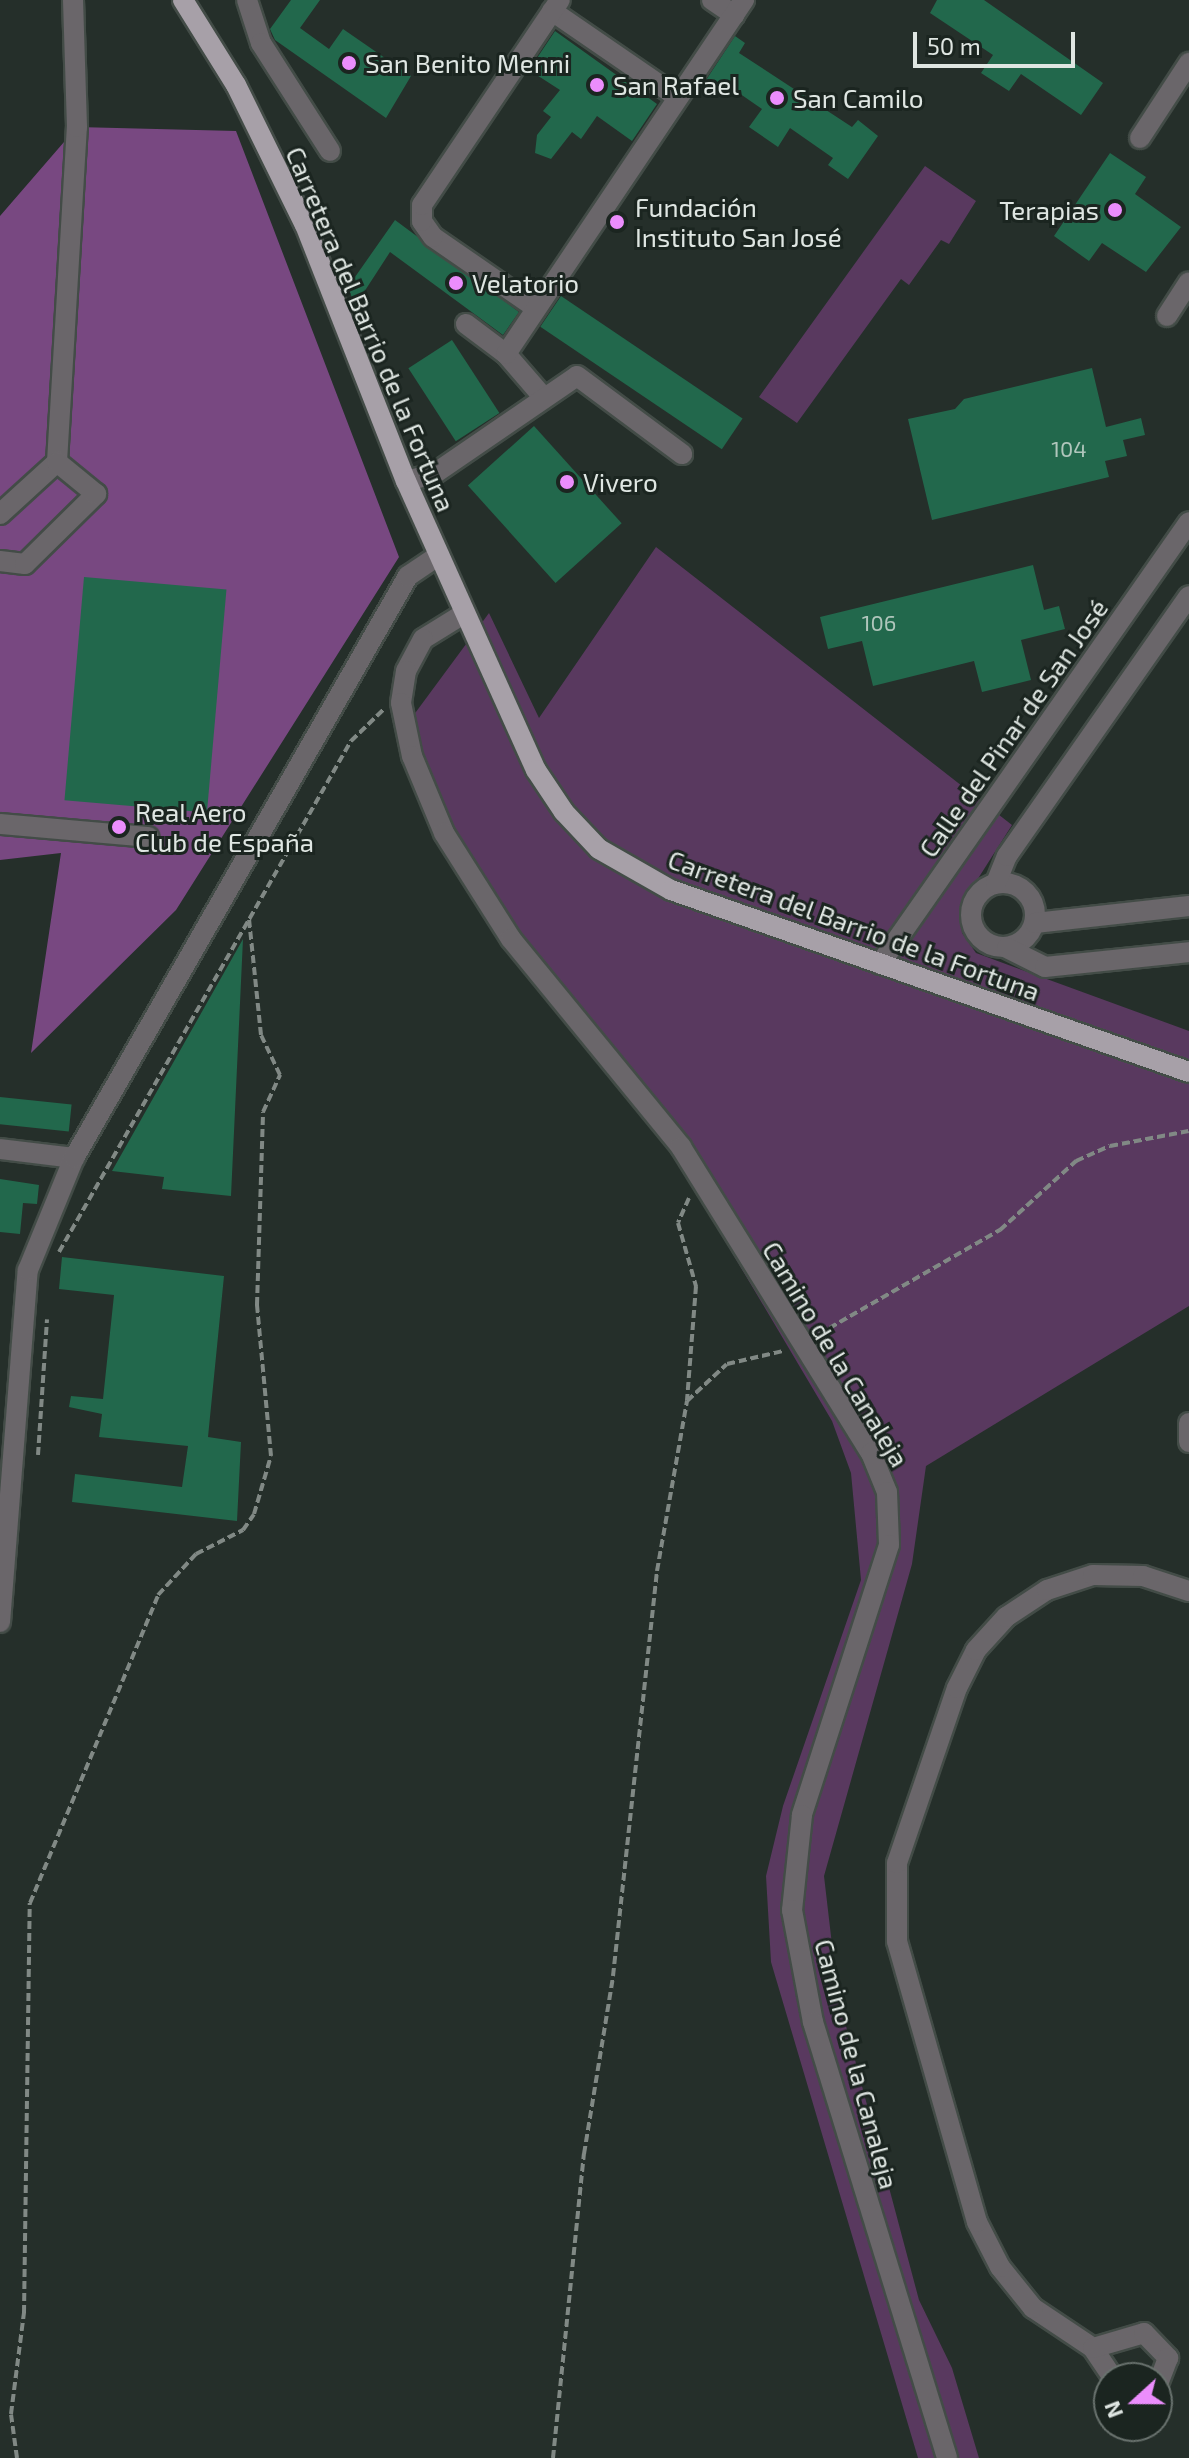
<!DOCTYPE html>
<meta charset="utf-8">
<style>
body{margin:0}
#map{position:relative;width:1189px;height:2458px;overflow:hidden;background:#252f2a;font-family:"Exo 2",sans-serif}
div>[style]{position:absolute}
.green>*{inset:0;background:#59395f}
.forest>*{inset:0;background:#784881}
.building>*{inset:0;background:#22684c;transform-origin:0 0}
.path>*{height:4px;margin-top:-2px;transform-origin:0;background:repeating-linear-gradient(90deg,#818985 0 8px,transparent 0 12px)}
.roads{filter:drop-shadow(2px 0 #434c47) drop-shadow(-2px 0 #434c47) drop-shadow(0 2px #434c47) drop-shadow(0 -2px #434c47)}
.minor>*{height:20px;margin:-10px;padding:0 10px;transform-origin:10px;border-radius:10px;background:#6a666a}
.minor>.ring{margin:-10px;padding:0;box-sizing:content-box;background:none;border:20px solid #6a666a;border-radius:50%}
.major>*{height:20px;margin:-10px;padding:0 10px;transform-origin:10px;border-radius:10px;background:#a7a0a8}
.dots>*{width:22px;height:22px;translate:-50% -50%;box-sizing:border-box;border:4px solid #1b2520;border-radius:50%}
span{translate:-50% -50%;white-space:nowrap;text-align:center;line-height:1.15;-webkit-text-stroke:6px #1b2520;paint-order:stroke}
.number-label{font-size:22px;color:#b0c6bc}
.number-label span{-webkit-text-stroke-width:0}
.poi-label{font-size:26px;color:#dfe6e2}
.left{translate:0 -50%;text-align:left}
.right{translate:-100% -50%;text-align:right}
.street-label{font-size:26px;color:#dfe6e2}
.north{position:absolute;left:1093px;top:2362px;width:80px;height:80px;box-sizing:border-box;background:#1b2520;border:2px solid #69726e;border-radius:50%;rotate:249deg;font-size:22px;font-weight:700;line-height:32px;text-align:center;color:#dfe6e2}
.north::after{content:'';display:block;margin:auto;width:28px;height:36px;background:#eb8dfc;clip-path:polygon(50% 0,100% 100%,50% 72%,0 100%)}
.scale{position:absolute;left:913px;top:32px;width:162px;height:36px;box-sizing:border-box;border:4px solid #dfe6e2;border-top:0;padding-left:10px;font-size:24px;line-height:28px;white-space:nowrap;color:#dfe6e2;-webkit-text-stroke:6px #1b2520;paint-order:stroke}
</style>
<div id="map">
<div class="green">
<i style="clip-path:polygon(925px 166px,976px 201px,949px 244px,941px 240px,909px 285px,901px 279px,797px 423px,759px 397px)"></i>
<i style="clip-path:polygon(656px 547px,1012px 825px,960px 907px,962px 933px,976px 953px,1189px 1031px,1189px 1306px,926px 1466px,912px 1564px,824px 1876px,838px 1996px,919px 2300px,952px 2368px,979px 2458px,918px 2458px,771px 1962px,766px 1876px,783px 1806px,861px 1580px,851px 1473px,832px 1421px,680px 1165px,472px 900px,415px 793px,396px 739px,489px 613px,539px 718px)"></i>
</div>
<div class="forest">
<i style="clip-path:polygon(77px 127px,236px 131px,399px 557px,176px 910px,31px 1053px,61px 853px,0 860px,0 216px)"></i>
</div>
<div class="building">
<i style="clip-path:polygon(291px 0,320px 0,300px 28px,329px 49px,343px 29px,411px 76px,386px 118px,275px 40px,270px 29px)"></i>
<i style="clip-path:polygon(937px 0,984px 0,1103px 83px,1081px 115px,1021px 74px,1009px 91px,981px 73px,993px 55px,930px 13px)"></i>
<i style="clip-path:polygon(555px 31px,657px 104px,632px 141px,597px 116px,581px 139px,572px 132px,551px 159px,535px 153px,537px 135px,551px 117px,543px 111px,560px 90px,529px 70px)"></i>
<i style="clip-path:polygon(735px 36px,745px 43px,739px 53px,852px 127px,858px 120px,878px 136px,848px 179px,828px 165px,833px 158px,790px 128px,778px 147px,749px 127px,762px 109px,720px 80px,716px 87px,706px 80px)"></i>
<i style="clip-path:polygon(1110px 153px,1146px 177px,1135px 194px,1181px 227px,1146px 272px,1102px 243px,1089px 261px,1054px 236px)"></i>
<i style="clip-path:polygon(395px 220px,519px 312px,503px 335px,390px 252px,355px 306px,348px 287px)"></i>
<i style="left:561px;top:296px;width:219px;height:37px;rotate:34deg"></i>
<i style="left:452px;top:340px;width:87px;height:52px;rotate:57deg"></i>
<i style="clip-path:polygon(1092px 368px,1106px 427px,1141px 418px,1145px 435px,1123px 440px,1127px 456px,1105px 461px,1109px 477px,932px 520px,908px 419px,955px 409px,964px 399px)"></i>
<i style="left:534px;top:426px;width:131px;height:89px;rotate:48deg"></i>
<i style="clip-path:polygon(1033px 565px,1044px 610px,1059px 606px,1065px 629px,1021px 640px,1031px 680px,982px 692px,974px 661px,873px 686px,862px 641px,828px 649px,820px 617px)"></i>
<i style="left:84px;top:577px;width:143px;height:224px;rotate:5deg"></i>
<i style="clip-path:polygon(243px 939px,231px 1196px,162px 1189px,164px 1177px,112px 1171px)"></i>
<i style="left:0;top:1097px;width:72px;height:27px;rotate:6deg"></i>
<i style="clip-path:polygon(0 1179px,39px 1185px,37px 1204px,23px 1203px,20px 1234px,0 1232px)"></i>
<i style="clip-path:polygon(62px 1257px,224px 1276px,208px 1437px,241px 1442px,237px 1521px,72px 1502px,75px 1474px,182px 1487px,188px 1446px,99px 1437px,102px 1414px,69px 1407px,71px 1396px,103px 1399px,114px 1295px,59px 1289px)"></i>
</div>
<div class="path">
<i style="left:689px;top:1198px;width:27px;rotate:114deg"></i>
<i style="left:678px;top:1223px;width:66px;rotate:74.1deg"></i>
<i style="left:696px;top:1286px;width:115px;rotate:94.5deg"></i>
<i style="left:687px;top:1401px;width:54px;rotate:-42.8deg"></i>
<i style="left:727px;top:1364px;width:57px;rotate:-13.1deg"></i>
<i style="left:59px;top:1252px;width:589px;rotate:-60.26deg"></i>
<i style="left:351px;top:741px;width:46px;rotate:-44.1deg"></i>
<i style="left:819px;top:1334px;width:209px;rotate:-29.9deg"></i>
<i style="left:1000px;top:1230px;width:103px;rotate:-42.2deg"></i>
<i style="left:1076px;top:1161px;width:37px;rotate:-24deg"></i>
<i style="left:1110px;top:1146px;width:80px;rotate:-10.8deg"></i>
<i style="left:38px;top:1455px;width:136px;rotate:-86.2deg"></i>
<i style="left:17px;top:2458px;width:44px;rotate:-97.8deg"></i>
<i style="left:11px;top:2414px;width:102px;rotate:-82.7deg"></i>
<i style="left:24px;top:2313px;width:410px;rotate:-89.2deg"></i>
<i style="left:30px;top:1903px;width:334px;rotate:-67.4deg"></i>
<i style="left:158px;top:1595px;width:56px;rotate:-47.2deg"></i>
<i style="left:196px;top:1554px;width:53px;rotate:-27.1deg"></i>
<i style="left:243px;top:1530px;width:19px;rotate:-55deg"></i>
<i style="left:254px;top:1514px;width:60px;rotate:-73.7deg"></i>
<i style="left:271px;top:1456px;width:152px;rotate:-95.3deg"></i>
<i style="left:257px;top:1305px;width:193px;rotate:-88.2deg"></i>
<i style="left:263px;top:1112px;width:41px;rotate:-65.3deg"></i>
<i style="left:280px;top:1075px;width:44px;rotate:-115.4deg"></i>
<i style="left:261px;top:1035px;width:118px;rotate:-95.9deg"></i>
<i style="left:553px;top:2458px;width:306px;rotate:-84.2deg"></i>
<i style="left:584px;top:2154px;width:180px;rotate:-80.7deg"></i>
<i style="left:613px;top:1976px;width:407px;rotate:-83.8deg"></i>
<i style="left:657px;top:1571px;width:173px;rotate:-80deg"></i>
</div>
<div class="roads">
<div class="minor">
<i style="left:247px;top:0;width:45px;rotate:72deg"></i>
<i style="left:261px;top:43px;width:128px;rotate:57.4deg"></i>
<i style="left:712px;top:0;width:27px;rotate:34deg"></i>
<i style="left:552px;top:11px;width:152px;rotate:34.5deg"></i>
<i style="left:1140px;top:138px;width:90px;rotate:-56.8deg"></i>
<i style="left:536px;top:308px;width:125px;rotate:-145.4deg"></i>
<i style="left:433px;top:237px;width:19px;rotate:-125deg"></i>
<i style="left:422px;top:221px;width:16px;rotate:-90deg"></i>
<i style="left:422px;top:205px;width:247px;rotate:-56.1deg"></i>
<i style="left:1167px;top:316px;width:40px;rotate:-57.1deg"></i>
<i style="left:466px;top:324px;width:50px;rotate:36.9deg"></i>
<i style="left:506px;top:354px;width:58px;rotate:49.2deg"></i>
<i style="left:506px;top:354px;width:427px;rotate:-56.1deg"></i>
<i style="left:406px;top:481px;width:29px;rotate:-14deg"></i>
<i style="left:434px;top:474px;width:173px;rotate:-34.4deg"></i>
<i style="left:577px;top:376px;width:131px;rotate:36.6deg"></i>
<i style="left:0;top:514px;width:77px;rotate:-42.4deg"></i>
<i style="left:57px;top:462px;width:336px;rotate:-86.6deg"></i>
<i style="left:77px;top:127px;width:127px;rotate:-91.8deg"></i>
<i style="left:0;top:561px;width:25px;rotate:7deg"></i>
<i style="left:25px;top:564px;width:100px;rotate:-44.6deg"></i>
<i style="left:96px;top:494px;width:50px;rotate:-140.6deg"></i>
<i style="left:465px;top:613px;width:49px;rotate:148.2deg"></i>
<i style="left:423px;top:639px;width:36px;rotate:118deg"></i>
<i style="left:406px;top:671px;width:32px;rotate:99deg"></i>
<i style="left:401px;top:703px;width:54px;rotate:78.3deg"></i>
<i style="left:412px;top:756px;width:83px;rotate:67.4deg"></i>
<i style="left:444px;top:833px;width:125px;rotate:57.7deg"></i>
<i style="left:511px;top:939px;width:269px;rotate:50.7deg"></i>
<i style="left:681px;top:1147px;width:360px;rotate:58.2deg"></i>
<i style="left:871px;top:1453px;width:42px;rotate:67.7deg"></i>
<i style="left:887px;top:1492px;width:53px;rotate:87.8deg"></i>
<i style="left:889px;top:1545px;width:284px;rotate:107.9deg"></i>
<i style="left:802px;top:1815px;width:96px;rotate:96deg"></i>
<i style="left:792px;top:1910px;width:114px;rotate:79.4deg"></i>
<i style="left:813px;top:2022px;width:456px;rotate:72.9deg"></i>
<i style="left:0;top:824px;width:149px;rotate:5deg"></i>
<i class="ring" style="left:971px;top:883px;width:44px;height:44px"></i>
<i style="left:996px;top:883px;width:29px;rotate:-68deg"></i>
<i style="left:1007px;top:856px;width:317px;rotate:-55deg"></i>
<i style="left:1035px;top:923px;width:155px;rotate:-6.3deg"></i>
<i style="left:1007px;top:948px;width:42px;rotate:26.6deg"></i>
<i style="left:1045px;top:967px;width:145px;rotate:-5.9deg"></i>
<i style="left:880px;top:964px;width:539px;rotate:-55.04deg"></i>
<i style="left:0;top:1149px;width:75px;rotate:6.9deg"></i>
<i style="left:1189px;top:1423px;width:19px;rotate:90deg"></i>
<i style="left:0;top:1622px;width:353px;rotate:-85.5deg"></i>
<i style="left:28px;top:1270px;width:121px;rotate:-67.7deg"></i>
<i style="left:74px;top:1158px;width:671px;rotate:-60.15deg"></i>
<i style="left:408px;top:576px;width:37px;rotate:-34deg"></i>
<i style="left:1093px;top:2348px;width:72px;rotate:-146.3deg"></i>
<i style="left:1033px;top:2308px;width:53px;rotate:-128.8deg"></i>
<i style="left:1000px;top:2267px;width:51px;rotate:-117.1deg"></i>
<i style="left:977px;top:2222px;width:292px;rotate:-105.9deg"></i>
<i style="left:897px;top:1941px;width:78px;rotate:-90deg"></i>
<i style="left:897px;top:1863px;width:185px;rotate:-71.1deg"></i>
<i style="left:957px;top:1688px;width:42px;rotate:-63.4deg"></i>
<i style="left:976px;top:1650px;width:45px;rotate:-47.7deg"></i>
<i style="left:1006px;top:1617px;width:49px;rotate:-33.4deg"></i>
<i style="left:1047px;top:1590px;width:48px;rotate:-18.1deg"></i>
<i style="left:1093px;top:1575px;width:50px;rotate:1.1deg"></i>
<i style="left:1143px;top:1576px;width:48px;rotate:18.1deg"></i>
<i style="left:1113px;top:2378px;width:36px;rotate:-124deg"></i>
<i style="left:1093px;top:2348px;width:53px;rotate:-16.4deg"></i>
<i style="left:1144px;top:2333px;width:35px;rotate:46deg"></i>
<i style="left:1168px;top:2358px;width:31px;rotate:111deg"></i>
</div>
<div class="major">
<i style="left:183px;top:0;width:100px;rotate:58.1deg"></i>
<i style="left:236px;top:85px;width:156px;rotate:63.8deg"></i>
<i style="left:305px;top:225px;width:275px;rotate:68.5deg"></i>
<i style="left:406px;top:481px;width:317px;rotate:65.8deg"></i>
<i style="left:536px;top:770px;width:50px;rotate:56.3deg"></i>
<i style="left:564px;top:812px;width:51px;rotate:46.6deg"></i>
<i style="left:599px;top:849px;width:83px;rotate:29.7deg"></i>
<i style="left:671px;top:890px;width:549px;rotate:19.36deg"></i>
</div>
</div>
<div class="dots">
<i style="left:349px;top:63px;background:#eb8dfc"></i>
<i style="left:597px;top:85px;background:#eb8dfc"></i>
<i style="left:777px;top:98px;background:#eb8dfc"></i>
<i style="left:1115px;top:210px;background:#eb8dfc"></i>
<i style="left:617px;top:222px;background:#eb8dfc"></i>
<i style="left:456px;top:283px;background:#eb8dfc"></i>
<i style="left:567px;top:482px;background:#eb8dfc"></i>
<i style="left:119px;top:827px;background:#eb8dfc"></i>
</div>
<div class="number-label">
<span style="left:1069px;top:449px">104</span>
<span style="left:879px;top:623px">106</span>
</div>
<div class="poi-label">
<span class="left" style="left:365px;top:63px">San Benito Menni</span>
<span class="left" style="left:613px;top:85px">San Rafael</span>
<span class="left" style="left:793px;top:98px">San Camilo</span>
<span class="left" style="left:635px;top:222px">Fundación<br>Instituto San José</span>
<span class="right" style="left:1099px;top:210px">Terapias</span>
<span class="left" style="left:472px;top:283px">Velatorio</span>
<span class="left" style="left:583px;top:482px">Vivero</span>
<span class="left" style="left:135px;top:827px">Real Aero<br>Club de España</span>
</div>
<div class="street-label">
<span style="left:371px;top:329px;rotate:67deg">Carretera del Barrio de la Fortuna</span>
<span style="left:1013px;top:728px;rotate:-55deg">Calle del Pinar de San José</span>
<span style="left:854px;top:925px;rotate:20deg">Carretera del Barrio de la Fortuna</span>
<span style="left:836px;top:1354px;rotate:59deg">Camino de la Canaleja</span>
<span style="left:857px;top:2064px;rotate:75deg">Camino de la Canaleja</span>
</div>
<div class="north">N</div>
<div class="scale">50 m</div>
</div>
